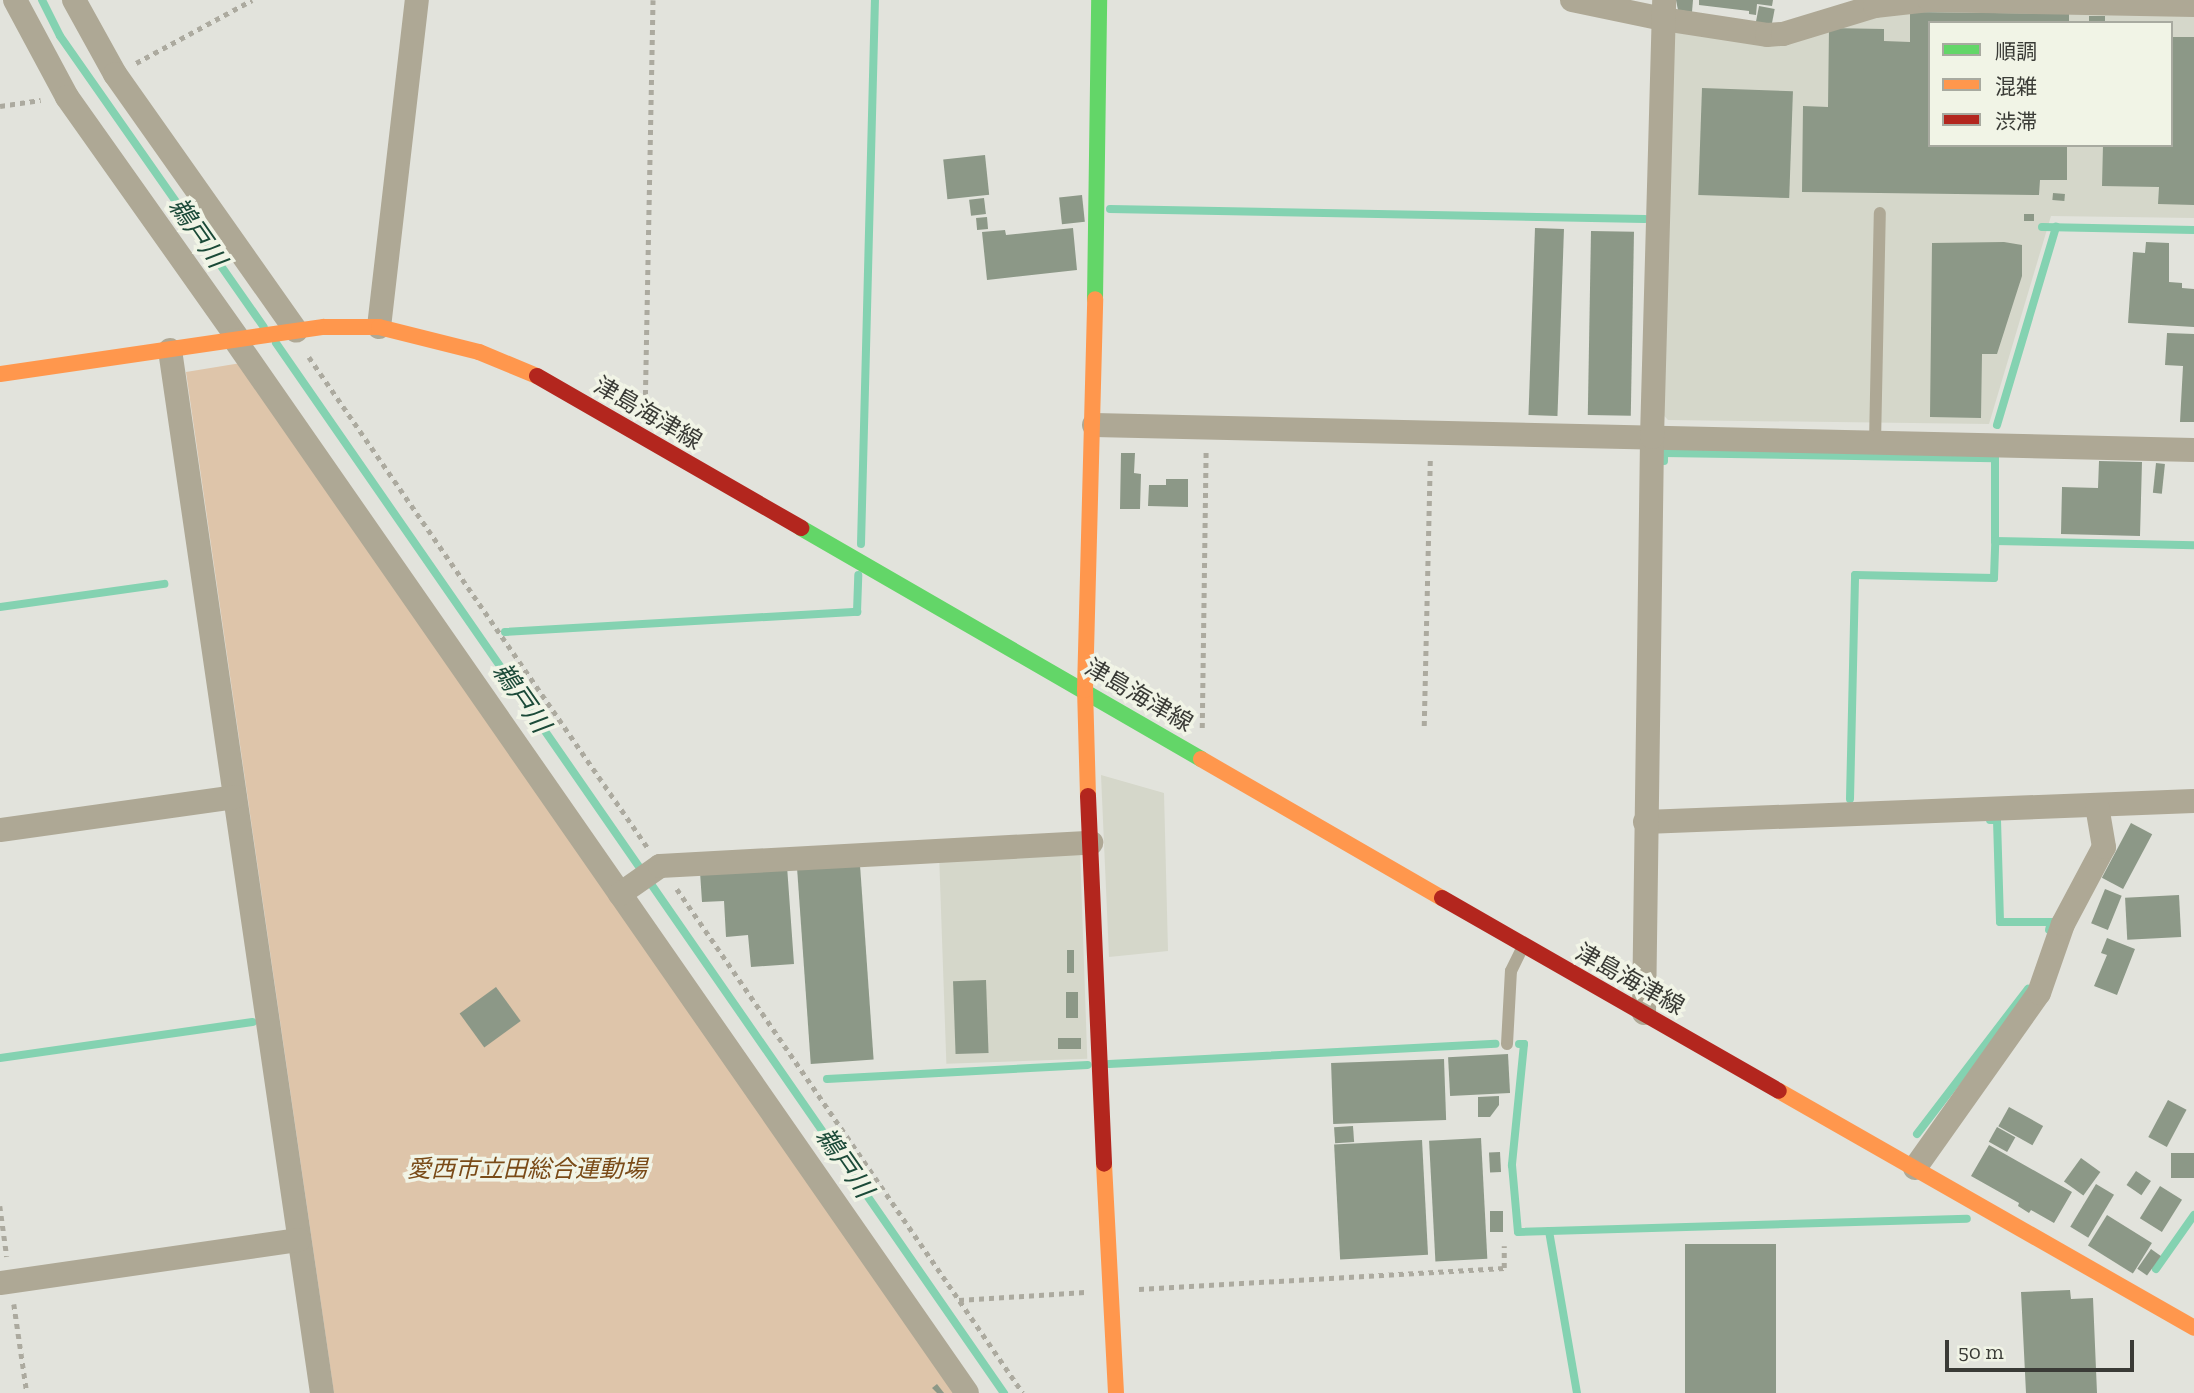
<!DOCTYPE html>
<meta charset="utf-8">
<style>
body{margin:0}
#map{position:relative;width:2194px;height:1393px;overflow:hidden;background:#e2e3dc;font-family:"Zilla Slab","Noto Sans JP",serif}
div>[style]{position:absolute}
.built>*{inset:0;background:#d5d7ca;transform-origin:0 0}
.green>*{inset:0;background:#dec5aa}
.stream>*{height:8px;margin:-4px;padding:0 4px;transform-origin:4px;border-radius:4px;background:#84d2b1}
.building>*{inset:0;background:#8c9887;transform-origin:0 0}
.path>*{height:4.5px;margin-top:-2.25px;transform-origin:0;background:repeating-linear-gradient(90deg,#acaa9f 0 5px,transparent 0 10px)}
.lane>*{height:12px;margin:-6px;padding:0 6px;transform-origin:6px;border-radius:6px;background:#aea895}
.street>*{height:24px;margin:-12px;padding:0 12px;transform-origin:12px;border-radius:12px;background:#aea895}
.fast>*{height:16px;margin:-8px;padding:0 8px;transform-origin:8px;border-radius:8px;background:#63d668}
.slow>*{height:16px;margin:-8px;padding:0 8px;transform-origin:8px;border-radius:8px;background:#ff974d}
.jam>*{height:16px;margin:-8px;padding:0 8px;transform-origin:8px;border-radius:8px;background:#b3261e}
span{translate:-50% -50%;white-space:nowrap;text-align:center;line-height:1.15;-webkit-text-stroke:7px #f1f4e6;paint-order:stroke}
.street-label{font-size:24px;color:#3a3b36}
.park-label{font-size:24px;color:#7a4b18;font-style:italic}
.water-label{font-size:26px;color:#1b4a38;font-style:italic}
.legend{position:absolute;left:1928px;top:21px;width:245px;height:126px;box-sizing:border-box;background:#f1f4e6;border:2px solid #a8aaa0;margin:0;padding:9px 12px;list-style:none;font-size:21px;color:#3a3b36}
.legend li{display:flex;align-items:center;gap:14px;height:35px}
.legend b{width:35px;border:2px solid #a8aaa0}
.scale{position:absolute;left:1945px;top:1340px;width:189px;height:32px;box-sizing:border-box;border:4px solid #3a3b36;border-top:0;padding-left:9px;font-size:21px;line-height:24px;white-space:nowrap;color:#3a3b36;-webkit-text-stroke:5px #f1f4e6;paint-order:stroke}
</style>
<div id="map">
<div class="built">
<i style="clip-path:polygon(evenodd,1875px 11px,2194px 11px,2194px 218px,2051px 216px,1989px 424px,1668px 420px,1659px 410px,1673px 28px,1777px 42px,1875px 11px,1930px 23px,2171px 23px,2171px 145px,1930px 145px,1930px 23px)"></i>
<i style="clip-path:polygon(1101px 775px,1164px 793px,1168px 951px,1109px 957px)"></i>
<i style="left:1080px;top:850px;width:209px;height:141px;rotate:88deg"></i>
</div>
<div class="green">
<i style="clip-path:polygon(241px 363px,955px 1393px,334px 1393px,186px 372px)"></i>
</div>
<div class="stream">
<i style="left:42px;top:0;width:40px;rotate:63.4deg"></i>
<i style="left:60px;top:36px;width:355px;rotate:55deg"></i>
<i style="left:1110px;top:209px;width:535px;rotate:1.07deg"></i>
<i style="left:2042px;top:227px;width:152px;rotate:1.1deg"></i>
<i style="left:276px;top:343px;width:1278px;rotate:55.27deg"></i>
<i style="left:1997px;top:425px;width:207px;rotate:-73.4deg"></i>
<i style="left:1664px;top:461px;width:8px;rotate:-90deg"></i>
<i style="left:1664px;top:453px;width:331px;rotate:0.9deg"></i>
<i style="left:1995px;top:458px;width:83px;rotate:90deg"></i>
<i style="left:861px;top:544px;width:544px;rotate:-88.53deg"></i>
<i style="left:0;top:607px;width:166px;rotate:-8deg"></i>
<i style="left:505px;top:632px;width:353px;rotate:-3.3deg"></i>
<i style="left:857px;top:612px;width:37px;rotate:-88deg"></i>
<i style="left:1850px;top:799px;width:224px;rotate:-88.7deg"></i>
<i style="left:1855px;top:575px;width:139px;rotate:1.2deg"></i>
<i style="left:1994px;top:578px;width:37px;rotate:-88deg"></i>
<i style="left:1995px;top:541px;width:199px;rotate:1.2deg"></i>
<i style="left:1990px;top:820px;width:7px"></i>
<i style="left:1997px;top:820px;width:102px;rotate:88.3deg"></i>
<i style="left:2000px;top:922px;width:51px"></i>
<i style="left:2051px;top:922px;width:8px;rotate:104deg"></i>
<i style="left:1519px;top:1044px;width:5px"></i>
<i style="left:1524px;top:1044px;width:122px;rotate:95.7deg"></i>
<i style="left:1512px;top:1165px;width:67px;rotate:84.9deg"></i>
<i style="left:1518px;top:1232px;width:449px;rotate:-1.7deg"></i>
<i style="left:0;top:1058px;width:255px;rotate:-8.1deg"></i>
<i style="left:1109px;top:1064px;width:387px;rotate:-3deg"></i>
<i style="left:827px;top:1079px;width:261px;rotate:-3.1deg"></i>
<i style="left:1917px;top:1134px;width:183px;rotate:-52.6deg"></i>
<i style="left:1549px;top:1231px;width:164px;rotate:80.2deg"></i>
<i style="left:2156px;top:1269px;width:66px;rotate:-54.9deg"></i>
</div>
<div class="building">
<i style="clip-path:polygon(1676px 0,1693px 0,1692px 12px,1678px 10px)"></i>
<i style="clip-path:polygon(1699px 0,1773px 0,1772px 6px,1757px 4px,1756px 15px,1749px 14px,1749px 11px,1699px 5px)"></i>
<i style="left:1759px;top:6px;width:16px;height:19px;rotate:11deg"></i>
<i style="clip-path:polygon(1910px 12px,2069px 14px,2069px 23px,1930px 23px,1930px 145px,2067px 145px,2067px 180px,2040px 180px,2039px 195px,1802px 192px,1803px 106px,1828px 107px,1829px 28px,1884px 29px,1884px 41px,1910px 42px)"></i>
<i style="left:2089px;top:16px;width:16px;height:7px"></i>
<i style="clip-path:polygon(2171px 37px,2194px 37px,2194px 205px,2158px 204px,2159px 187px,2102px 186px,2103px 145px,2171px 145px)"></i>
<i style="left:1702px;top:88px;width:91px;height:107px;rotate:2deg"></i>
<i style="left:985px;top:155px;width:40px;height:42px;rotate:84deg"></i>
<i style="left:2053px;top:193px;width:12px;height:7px;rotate:5deg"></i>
<i style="left:1082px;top:195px;width:27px;height:23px;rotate:84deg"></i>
<i style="left:984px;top:198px;width:16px;height:15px;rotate:83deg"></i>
<i style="left:2024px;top:214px;width:10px;height:7px"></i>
<i style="left:987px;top:217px;width:12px;height:11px;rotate:85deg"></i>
<i style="clip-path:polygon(1073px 228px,1077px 270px,987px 280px,982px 232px,1005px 230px,1006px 235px)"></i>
<i style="left:1535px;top:228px;width:29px;height:187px;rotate:2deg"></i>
<i style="left:1591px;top:231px;width:43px;height:184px;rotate:1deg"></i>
<i style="clip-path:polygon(2004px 242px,2022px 245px,2022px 276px,1997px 354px,1982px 354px,1981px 418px,1930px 417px,1932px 243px)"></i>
<i style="clip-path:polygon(2146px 242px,2169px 243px,2169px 282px,2182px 283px,2182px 288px,2194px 289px,2194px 327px,2128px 323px,2133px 252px,2145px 253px)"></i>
<i style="clip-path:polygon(2167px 333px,2194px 334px,2194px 422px,2180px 422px,2183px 366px,2165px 365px)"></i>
<i style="clip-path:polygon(1121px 453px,1135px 453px,1134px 473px,1141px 474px,1140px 509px,1120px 509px)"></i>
<i style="clip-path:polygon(2099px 461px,2142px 462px,2140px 536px,2061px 534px,2062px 487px,2098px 488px)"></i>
<i style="left:2156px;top:463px;width:9px;height:30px;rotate:6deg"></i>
<i style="clip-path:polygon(1166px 479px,1188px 479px,1188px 507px,1148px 506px,1149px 485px,1166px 485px)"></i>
<i style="left:2131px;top:823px;width:24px;height:62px;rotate:28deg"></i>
<i style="left:860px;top:865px;width:195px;height:63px;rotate:86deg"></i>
<i style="clip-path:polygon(787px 866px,794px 964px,751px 967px,748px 935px,726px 937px,724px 901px,702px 902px,700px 872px)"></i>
<i style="left:2105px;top:889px;width:18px;height:37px;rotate:22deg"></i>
<i style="left:2179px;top:895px;width:42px;height:54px;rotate:87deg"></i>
<i style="clip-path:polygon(2107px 938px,2135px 949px,2117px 995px,2094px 986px,2107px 955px,2101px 953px)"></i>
<i style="left:1067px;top:950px;width:7px;height:23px"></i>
<i style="left:986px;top:980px;width:73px;height:33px;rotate:88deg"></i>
<i style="left:496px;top:987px;width:42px;height:45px;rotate:54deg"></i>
<i style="left:1066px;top:992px;width:12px;height:26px"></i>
<i style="left:1081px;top:1038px;width:11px;height:23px;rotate:90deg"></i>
<i style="left:1508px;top:1054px;width:39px;height:60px;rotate:87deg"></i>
<i style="left:1444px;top:1059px;width:61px;height:113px;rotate:88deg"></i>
<i style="clip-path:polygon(1499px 1096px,1499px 1105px,1490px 1117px,1478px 1117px,1478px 1097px)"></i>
<i style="left:2168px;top:1100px;width:21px;height:42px;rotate:28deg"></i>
<i style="left:2009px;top:1107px;width:39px;height:22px;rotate:29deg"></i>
<i style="left:1353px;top:1126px;width:16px;height:19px;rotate:86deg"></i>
<i style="left:1997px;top:1127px;width:21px;height:17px;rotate:29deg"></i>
<i style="left:1481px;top:1138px;width:121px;height:52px;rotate:87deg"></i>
<i style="left:1422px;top:1140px;width:115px;height:88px;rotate:87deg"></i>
<i style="clip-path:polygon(1989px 1145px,2072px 1192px,2054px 1223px,2031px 1210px,2029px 1213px,2018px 1206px,2019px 1203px,1971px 1176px)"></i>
<i style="left:1500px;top:1152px;width:20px;height:11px;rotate:87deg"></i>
<i style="left:2194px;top:1153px;width:25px;height:23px;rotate:90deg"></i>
<i style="left:2081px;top:1158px;width:24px;height:29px;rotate:36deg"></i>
<i style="left:2136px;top:1171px;width:18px;height:17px;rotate:34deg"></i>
<i style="left:2096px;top:1184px;width:21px;height:50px;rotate:31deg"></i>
<i style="left:2160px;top:1186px;width:26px;height:38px;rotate:32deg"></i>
<i style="left:1490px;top:1211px;width:13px;height:21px"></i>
<i style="left:2107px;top:1215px;width:53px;height:36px;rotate:32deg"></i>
<i style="left:1685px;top:1244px;width:91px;height:149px"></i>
<i style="left:2151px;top:1249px;width:12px;height:24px;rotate:35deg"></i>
<i style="clip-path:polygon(2070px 1290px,2071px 1299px,2093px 1298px,2097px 1393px,2026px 1393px,2021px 1292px)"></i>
<i style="clip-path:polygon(937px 1384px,944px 1393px,937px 1393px,932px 1388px)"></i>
</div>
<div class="path">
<i style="left:136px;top:63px;width:132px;rotate:-28.5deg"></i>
<i style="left:0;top:106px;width:41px;rotate:-8.3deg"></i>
<i style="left:309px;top:357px;width:597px;rotate:55.38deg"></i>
<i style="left:645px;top:405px;width:405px;rotate:-88.9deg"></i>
<i style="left:1424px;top:726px;width:269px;rotate:-88.7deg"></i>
<i style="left:1202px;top:728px;width:279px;rotate:-89.2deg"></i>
<i style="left:677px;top:889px;width:611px;rotate:55.53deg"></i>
<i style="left:0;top:1206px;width:51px;rotate:82.2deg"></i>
<i style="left:1139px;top:1289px;width:366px;rotate:-3.3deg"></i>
<i style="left:1504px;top:1268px;width:22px;rotate:-90deg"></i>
<i style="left:959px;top:1300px;width:126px;rotate:-3.6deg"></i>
<i style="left:14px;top:1304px;width:90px;rotate:81.7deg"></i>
</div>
<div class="lane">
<i style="left:1875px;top:443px;width:230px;rotate:-88.8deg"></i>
<i style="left:1507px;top:1044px;width:73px;rotate:-86.9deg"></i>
<i style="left:1511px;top:971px;width:28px;rotate:-64deg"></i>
</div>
<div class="street">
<i style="left:15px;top:0;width:110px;rotate:61.8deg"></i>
<i style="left:67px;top:97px;width:298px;rotate:54.7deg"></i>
<i style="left:74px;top:0;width:85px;rotate:61deg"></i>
<i style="left:115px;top:74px;width:314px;rotate:54.8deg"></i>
<i style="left:1572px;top:0;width:93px;rotate:11.8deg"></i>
<i style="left:1663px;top:19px;width:105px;rotate:8.7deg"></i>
<i style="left:1767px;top:35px;width:16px;rotate:-4deg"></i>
<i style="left:1783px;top:34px;width:96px;rotate:-16.9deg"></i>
<i style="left:1875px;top:6px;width:54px;rotate:-6.3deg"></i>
<i style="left:1929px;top:0;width:265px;rotate:1.1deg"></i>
<i style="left:379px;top:327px;width:329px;rotate:-83.4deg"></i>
<i style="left:235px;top:340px;width:1282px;rotate:55.19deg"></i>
<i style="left:170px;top:350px;width:1054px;rotate:81.71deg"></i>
<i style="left:1094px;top:425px;width:1100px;rotate:1.3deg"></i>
<i style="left:1645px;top:822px;width:549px;rotate:-2.19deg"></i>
<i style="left:0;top:830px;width:237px;rotate:-8deg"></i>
<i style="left:620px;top:894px;width:49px;rotate:-35deg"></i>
<i style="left:660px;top:866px;width:432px;rotate:-3.1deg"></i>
<i style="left:1644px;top:1013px;width:576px;rotate:-89.2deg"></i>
<i style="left:1652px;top:437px;width:437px;rotate:-88.4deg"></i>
<i style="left:1915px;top:1168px;width:214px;rotate:-54.7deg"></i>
<i style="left:2039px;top:993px;width:73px;rotate:-70.8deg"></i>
<i style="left:2063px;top:924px;width:87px;rotate:-62deg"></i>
<i style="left:2104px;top:847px;width:42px;rotate:-99.7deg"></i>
<i style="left:0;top:1283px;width:302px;rotate:-8.2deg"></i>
</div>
<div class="fast">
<i style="left:1095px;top:299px;width:299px;rotate:-89.2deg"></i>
<i style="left:801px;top:528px;width:462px;rotate:30deg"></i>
</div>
<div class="slow">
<i style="left:0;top:374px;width:327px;rotate:-8.3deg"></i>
<i style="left:324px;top:327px;width:55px"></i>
<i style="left:379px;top:327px;width:103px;rotate:14deg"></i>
<i style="left:479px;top:352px;width:63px;rotate:22.5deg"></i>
<i style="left:1201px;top:759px;width:278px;rotate:30deg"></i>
<i style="left:1088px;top:796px;width:106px;rotate:-91.6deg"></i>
<i style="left:1085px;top:690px;width:391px;rotate:-88.5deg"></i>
<i style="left:1779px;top:1091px;width:478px;rotate:29.7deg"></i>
<i style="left:1104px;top:1164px;width:229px;rotate:87deg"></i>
</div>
<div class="jam">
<i style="left:537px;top:376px;width:305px;rotate:29.9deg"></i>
<i style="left:1088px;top:796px;width:368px;rotate:87.5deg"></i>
<i style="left:1442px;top:898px;width:388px;rotate:29.8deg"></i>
</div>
<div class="street-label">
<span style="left:648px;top:413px;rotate:30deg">津島海津線</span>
<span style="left:1139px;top:695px;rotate:30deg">津島海津線</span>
<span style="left:1630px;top:979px;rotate:29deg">津島海津線</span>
</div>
<div class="park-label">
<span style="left:527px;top:1169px">愛西市立田総合運動場</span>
</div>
<div class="water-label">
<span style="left:197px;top:233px;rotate:55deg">鵜戸川</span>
<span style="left:521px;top:698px;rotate:55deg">鵜戸川</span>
<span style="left:844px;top:1163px;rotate:55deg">鵜戸川</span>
</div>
<ul class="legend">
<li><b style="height:9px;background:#63d668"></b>順調</li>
<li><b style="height:9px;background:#ff974d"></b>混雑</li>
<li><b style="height:9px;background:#b3261e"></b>渋滞</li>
</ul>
<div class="scale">50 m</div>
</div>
